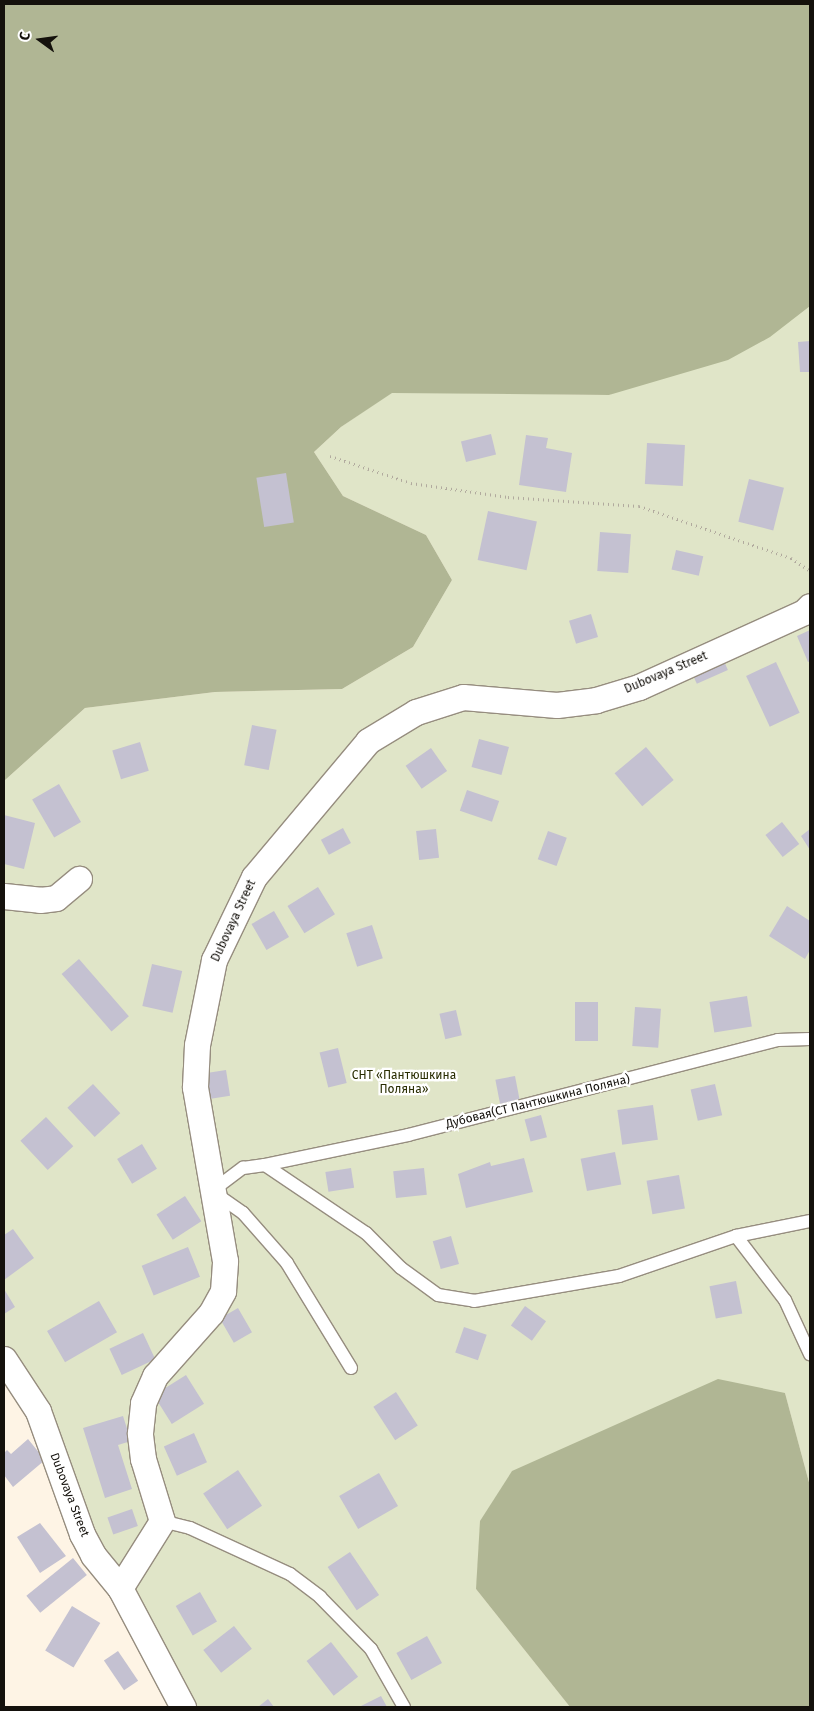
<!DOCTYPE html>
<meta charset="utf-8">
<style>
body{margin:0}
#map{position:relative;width:814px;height:1711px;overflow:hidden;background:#fef4e5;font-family:"Fira Sans",sans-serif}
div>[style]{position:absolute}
.green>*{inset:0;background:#e0e5c8}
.forest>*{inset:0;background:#b0b694}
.building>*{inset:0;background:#c4c1d1;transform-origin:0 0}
.path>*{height:3px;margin-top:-1.5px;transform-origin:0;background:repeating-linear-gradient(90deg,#b1aa9e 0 1px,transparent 0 5px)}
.roads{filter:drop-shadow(1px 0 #968d7f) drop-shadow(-1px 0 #968d7f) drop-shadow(0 1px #968d7f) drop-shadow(0 -1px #968d7f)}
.service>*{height:12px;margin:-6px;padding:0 6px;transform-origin:6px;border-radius:6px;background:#fff}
.minor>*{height:25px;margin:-12.5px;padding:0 12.5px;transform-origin:12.5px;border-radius:12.5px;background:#fff}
span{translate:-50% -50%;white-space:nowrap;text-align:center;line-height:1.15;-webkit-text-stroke:4.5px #fff;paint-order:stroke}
.street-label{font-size:12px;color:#14110c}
.park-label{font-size:12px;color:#282c01}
.frame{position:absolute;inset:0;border:5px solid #14110c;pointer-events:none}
.north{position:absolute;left:15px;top:15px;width:50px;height:50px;-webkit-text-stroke:4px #fff;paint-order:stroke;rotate:284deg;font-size:14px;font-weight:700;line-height:20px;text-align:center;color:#14110c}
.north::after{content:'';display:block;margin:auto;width:18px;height:22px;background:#14110c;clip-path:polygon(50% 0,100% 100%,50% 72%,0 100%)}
</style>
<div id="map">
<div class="green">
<i style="clip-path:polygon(810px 306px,810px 1486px,785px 1393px,476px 1589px,570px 1707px,181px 1707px,4px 1361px,4px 781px,85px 708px,215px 692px,342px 689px,413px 647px,452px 580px,426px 535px,343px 496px,314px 452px,341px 427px,392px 392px,609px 395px)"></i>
</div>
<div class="forest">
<i style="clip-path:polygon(4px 4px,810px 4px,810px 306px,770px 337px,728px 360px,609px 395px,392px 393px,341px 427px,314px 452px,343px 496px,426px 535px,452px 580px,413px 647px,342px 689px,215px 692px,85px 708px,4px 781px)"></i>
<i style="clip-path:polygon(718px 1379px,785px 1393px,810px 1486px,810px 1707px,570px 1707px,476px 1589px,480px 1521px,512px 1471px)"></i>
</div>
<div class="building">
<i style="clip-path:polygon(810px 341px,810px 372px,800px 372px,798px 342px)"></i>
<i style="left:491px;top:434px;width:21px;height:31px;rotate:76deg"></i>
<i style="clip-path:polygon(526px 435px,548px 438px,546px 448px,572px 453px,566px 492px,519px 485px)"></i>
<i style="left:647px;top:443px;width:38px;height:41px;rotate:3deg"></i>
<i style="left:286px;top:473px;width:50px;height:30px;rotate:81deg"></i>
<i style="left:749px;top:479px;width:36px;height:44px;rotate:14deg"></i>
<i style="left:488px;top:511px;width:50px;height:50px;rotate:12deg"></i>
<i style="left:600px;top:532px;width:31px;height:39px;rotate:4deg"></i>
<i style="left:676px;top:550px;width:28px;height:20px;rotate:13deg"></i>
<i style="left:591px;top:614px;width:24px;height:23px;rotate:73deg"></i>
<i style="clip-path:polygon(810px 630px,810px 661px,808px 662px,797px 636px)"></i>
<i style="left:723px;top:659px;width:12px;height:34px;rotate:66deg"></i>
<i style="left:776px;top:662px;width:56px;height:33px;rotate:65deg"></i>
<i style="left:252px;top:725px;width:25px;height:41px;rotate:11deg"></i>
<i style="left:479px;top:739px;width:31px;height:29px;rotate:15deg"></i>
<i style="left:140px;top:742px;width:30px;height:29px;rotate:73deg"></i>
<i style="left:646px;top:747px;width:43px;height:41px;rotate:50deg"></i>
<i style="left:431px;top:748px;width:28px;height:31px;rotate:55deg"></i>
<i style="left:59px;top:784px;width:44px;height:31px;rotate:60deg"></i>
<i style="left:467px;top:790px;width:34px;height:22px;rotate:19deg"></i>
<i style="clip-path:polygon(4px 815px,35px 823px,24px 869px,4px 864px)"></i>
<i style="left:782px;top:822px;width:28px;height:21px;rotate:52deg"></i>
<i style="left:343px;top:828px;width:17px;height:25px;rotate:62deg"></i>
<i style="left:436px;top:829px;width:29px;height:20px;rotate:84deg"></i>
<i style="clip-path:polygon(810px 829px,810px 850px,801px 836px)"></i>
<i style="left:548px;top:831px;width:20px;height:30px;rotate:20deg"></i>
<i style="left:318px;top:887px;width:32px;height:36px;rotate:58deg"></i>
<i style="clip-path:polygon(787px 906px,810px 921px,810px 950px,805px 959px,769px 936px)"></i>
<i style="left:274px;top:911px;width:30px;height:26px;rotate:60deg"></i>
<i style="left:372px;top:925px;width:35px;height:27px;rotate:72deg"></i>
<i style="left:79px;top:959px;width:76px;height:23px;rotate:49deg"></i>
<i style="left:152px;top:964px;width:31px;height:43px;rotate:13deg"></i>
<i style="left:747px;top:996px;width:31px;height:38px;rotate:81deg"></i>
<i style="left:575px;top:1002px;width:23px;height:39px"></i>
<i style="left:635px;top:1007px;width:26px;height:39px;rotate:4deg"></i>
<i style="left:456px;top:1010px;width:26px;height:17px;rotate:77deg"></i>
<i style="left:338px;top:1048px;width:36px;height:19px;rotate:76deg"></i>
<i style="left:226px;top:1070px;width:26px;height:26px;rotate:81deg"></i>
<i style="left:515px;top:1076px;width:26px;height:20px;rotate:79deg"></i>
<i style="left:93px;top:1084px;width:40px;height:35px;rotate:47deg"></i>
<i style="left:715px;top:1084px;width:32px;height:25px;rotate:77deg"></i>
<i style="left:653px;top:1105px;width:35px;height:36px;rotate:82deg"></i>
<i style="left:541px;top:1115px;width:23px;height:17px;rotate:75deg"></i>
<i style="left:46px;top:1117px;width:40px;height:35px;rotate:47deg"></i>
<i style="left:142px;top:1144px;width:29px;height:29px;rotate:59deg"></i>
<i style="left:615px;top:1152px;width:33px;height:35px;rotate:79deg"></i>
<i style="clip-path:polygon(524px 1158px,533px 1192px,466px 1208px,458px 1174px,490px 1162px,491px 1166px)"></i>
<i style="left:351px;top:1168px;width:20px;height:26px;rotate:81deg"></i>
<i style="left:424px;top:1168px;width:27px;height:31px;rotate:84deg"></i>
<i style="left:679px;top:1175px;width:34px;height:33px;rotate:80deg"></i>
<i style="left:185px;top:1196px;width:30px;height:34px;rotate:57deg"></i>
<i style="clip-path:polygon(13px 1229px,34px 1258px,4px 1280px,4px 1235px)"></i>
<i style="left:451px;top:1236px;width:29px;height:19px;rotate:74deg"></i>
<i style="left:188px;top:1247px;width:32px;height:50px;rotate:68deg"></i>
<i style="left:736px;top:1281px;width:33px;height:27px;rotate:79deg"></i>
<i style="clip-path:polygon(4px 1289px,15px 1307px,4px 1314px)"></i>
<i style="left:99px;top:1301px;width:36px;height:60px;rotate:60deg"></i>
<i style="left:525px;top:1306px;width:26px;height:24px;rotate:36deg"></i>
<i style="left:238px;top:1308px;width:28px;height:21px;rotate:60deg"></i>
<i style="left:464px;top:1327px;width:24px;height:27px;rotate:19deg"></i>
<i style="left:143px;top:1333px;width:29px;height:37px;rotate:65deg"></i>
<i style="left:186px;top:1375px;width:34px;height:38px;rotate:58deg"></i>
<i style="left:396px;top:1392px;width:40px;height:27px;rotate:57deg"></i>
<i style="clip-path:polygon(123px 1416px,131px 1441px,118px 1445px,132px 1489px,105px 1498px,83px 1428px)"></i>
<i style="left:194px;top:1433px;width:32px;height:33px;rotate:66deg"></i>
<i style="clip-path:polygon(28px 1439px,45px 1460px,13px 1487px,4px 1475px,4px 1453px,7px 1450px,11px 1454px)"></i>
<i style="left:238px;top:1470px;width:43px;height:42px;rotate:56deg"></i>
<i style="left:379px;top:1473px;width:38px;height:46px;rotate:60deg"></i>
<i style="left:132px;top:1509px;width:18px;height:26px;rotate:71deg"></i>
<i style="clip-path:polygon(40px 1523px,66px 1556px,40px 1573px,17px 1537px)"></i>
<i style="left:350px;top:1552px;width:52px;height:27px;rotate:56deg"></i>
<i style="left:73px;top:1558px;width:22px;height:60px;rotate:51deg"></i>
<i style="left:200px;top:1592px;width:34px;height:28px;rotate:60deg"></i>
<i style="left:72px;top:1606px;width:33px;height:52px;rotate:31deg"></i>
<i style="left:234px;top:1626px;width:29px;height:39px;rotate:52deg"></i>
<i style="left:427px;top:1636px;width:31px;height:35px;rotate:61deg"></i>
<i style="left:331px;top:1642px;width:44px;height:31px;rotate:52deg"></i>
<i style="left:118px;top:1651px;width:36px;height:17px;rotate:56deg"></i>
<i style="clip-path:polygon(381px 1696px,387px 1707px,359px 1707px)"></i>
<i style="clip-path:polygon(268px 1699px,274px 1707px,258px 1707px)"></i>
</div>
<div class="path">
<i style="left:330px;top:456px;width:85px;rotate:18.4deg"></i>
<i style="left:411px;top:483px;width:98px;rotate:8.2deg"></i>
<i style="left:508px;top:497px;width:131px;rotate:3.9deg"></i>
<i style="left:639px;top:506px;width:161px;rotate:18.9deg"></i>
<i style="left:791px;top:558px;width:23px;rotate:34deg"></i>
</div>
<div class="roads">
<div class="service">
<i style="left:265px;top:1165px;width:146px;rotate:-11.8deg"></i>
<i style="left:408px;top:1135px;width:382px;rotate:-14.4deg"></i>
<i style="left:778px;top:1040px;width:32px;rotate:-2deg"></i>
<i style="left:736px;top:1236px;width:81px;rotate:52.6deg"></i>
<i style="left:785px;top:1300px;width:60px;rotate:65.2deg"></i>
<i style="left:351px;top:1368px;width:123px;rotate:-121.4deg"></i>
<i style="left:287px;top:1263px;width:67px;rotate:-131.3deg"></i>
<i style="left:243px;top:1213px;width:38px;rotate:-145deg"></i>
<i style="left:212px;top:1191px;width:39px;rotate:-37deg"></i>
<i style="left:243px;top:1168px;width:22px;rotate:-8deg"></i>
<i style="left:265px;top:1165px;width:122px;rotate:34deg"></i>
<i style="left:366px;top:1233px;width:49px;rotate:45deg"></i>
<i style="left:401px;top:1268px;width:46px;rotate:36.1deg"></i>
<i style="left:438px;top:1295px;width:36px;rotate:9deg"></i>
<i style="left:474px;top:1301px;width:147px;rotate:-9.8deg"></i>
<i style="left:619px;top:1276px;width:124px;rotate:-18.9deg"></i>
<i style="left:736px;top:1236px;width:76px;rotate:-11.5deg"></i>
<i style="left:162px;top:1521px;width:29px;rotate:14deg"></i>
<i style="left:190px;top:1528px;width:110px;rotate:24.7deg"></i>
<i style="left:290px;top:1574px;width:38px;rotate:37deg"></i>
<i style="left:320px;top:1597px;width:73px;rotate:45.6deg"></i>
<i style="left:371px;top:1649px;width:67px;rotate:60.4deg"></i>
</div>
<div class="minor">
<i style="left:4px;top:896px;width:36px;rotate:6deg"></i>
<i style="left:40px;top:900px;width:16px;rotate:-7deg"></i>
<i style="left:56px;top:898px;width:30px;rotate:-40deg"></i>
<i style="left:4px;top:1359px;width:62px;rotate:56.8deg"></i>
<i style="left:38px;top:1411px;width:131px;rotate:70.3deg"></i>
<i style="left:82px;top:1534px;width:24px;rotate:62deg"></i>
<i style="left:93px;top:1555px;width:43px;rotate:50.7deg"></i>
<i style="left:120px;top:1588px;width:135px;rotate:62.1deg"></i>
<i style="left:120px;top:1588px;width:79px;rotate:-57.9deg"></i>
<i style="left:162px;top:1521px;width:65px;rotate:-107deg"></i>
<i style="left:143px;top:1459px;width:26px;rotate:-97deg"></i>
<i style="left:140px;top:1433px;width:30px;rotate:-84deg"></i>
<i style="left:143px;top:1403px;width:30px;rotate:-66deg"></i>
<i style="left:155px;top:1376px;width:84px;rotate:-48.4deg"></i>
<i style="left:211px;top:1313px;width:25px;rotate:-61deg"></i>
<i style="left:223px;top:1291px;width:30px;rotate:-86deg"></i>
<i style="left:225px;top:1261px;width:177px;rotate:-99.8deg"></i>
<i style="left:195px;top:1087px;width:42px;rotate:-87.3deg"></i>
<i style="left:197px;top:1045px;width:87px;rotate:-78.7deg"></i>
<i style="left:214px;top:960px;width:92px;rotate:-64.3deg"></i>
<i style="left:254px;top:877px;width:177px;rotate:-50deg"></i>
<i style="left:368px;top:741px;width:56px;rotate:-31.1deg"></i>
<i style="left:416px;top:712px;width:49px;rotate:-17.7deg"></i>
<i style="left:463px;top:697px;width:94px;rotate:4.9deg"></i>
<i style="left:557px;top:705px;width:39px;rotate:-7deg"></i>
<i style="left:596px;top:700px;width:45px;rotate:-16.8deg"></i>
<i style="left:639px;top:687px;width:181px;rotate:-24.4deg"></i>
<i style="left:804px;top:612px;width:8px;rotate:-45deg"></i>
</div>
</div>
<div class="street-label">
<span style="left:666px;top:673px;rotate:-23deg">Dubovaya Street</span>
<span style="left:234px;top:921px;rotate:-65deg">Dubovaya Street</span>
<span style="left:538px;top:1102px;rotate:-14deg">Дубовая(СТ Пантюшкина Поляна)</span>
<span style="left:69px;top:1495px;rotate:69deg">Dubovaya Street</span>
</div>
<div class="park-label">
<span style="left:404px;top:1083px">СНТ «Пантюшкина<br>Поляна»</span>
</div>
<div class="frame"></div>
<div class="north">С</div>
</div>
